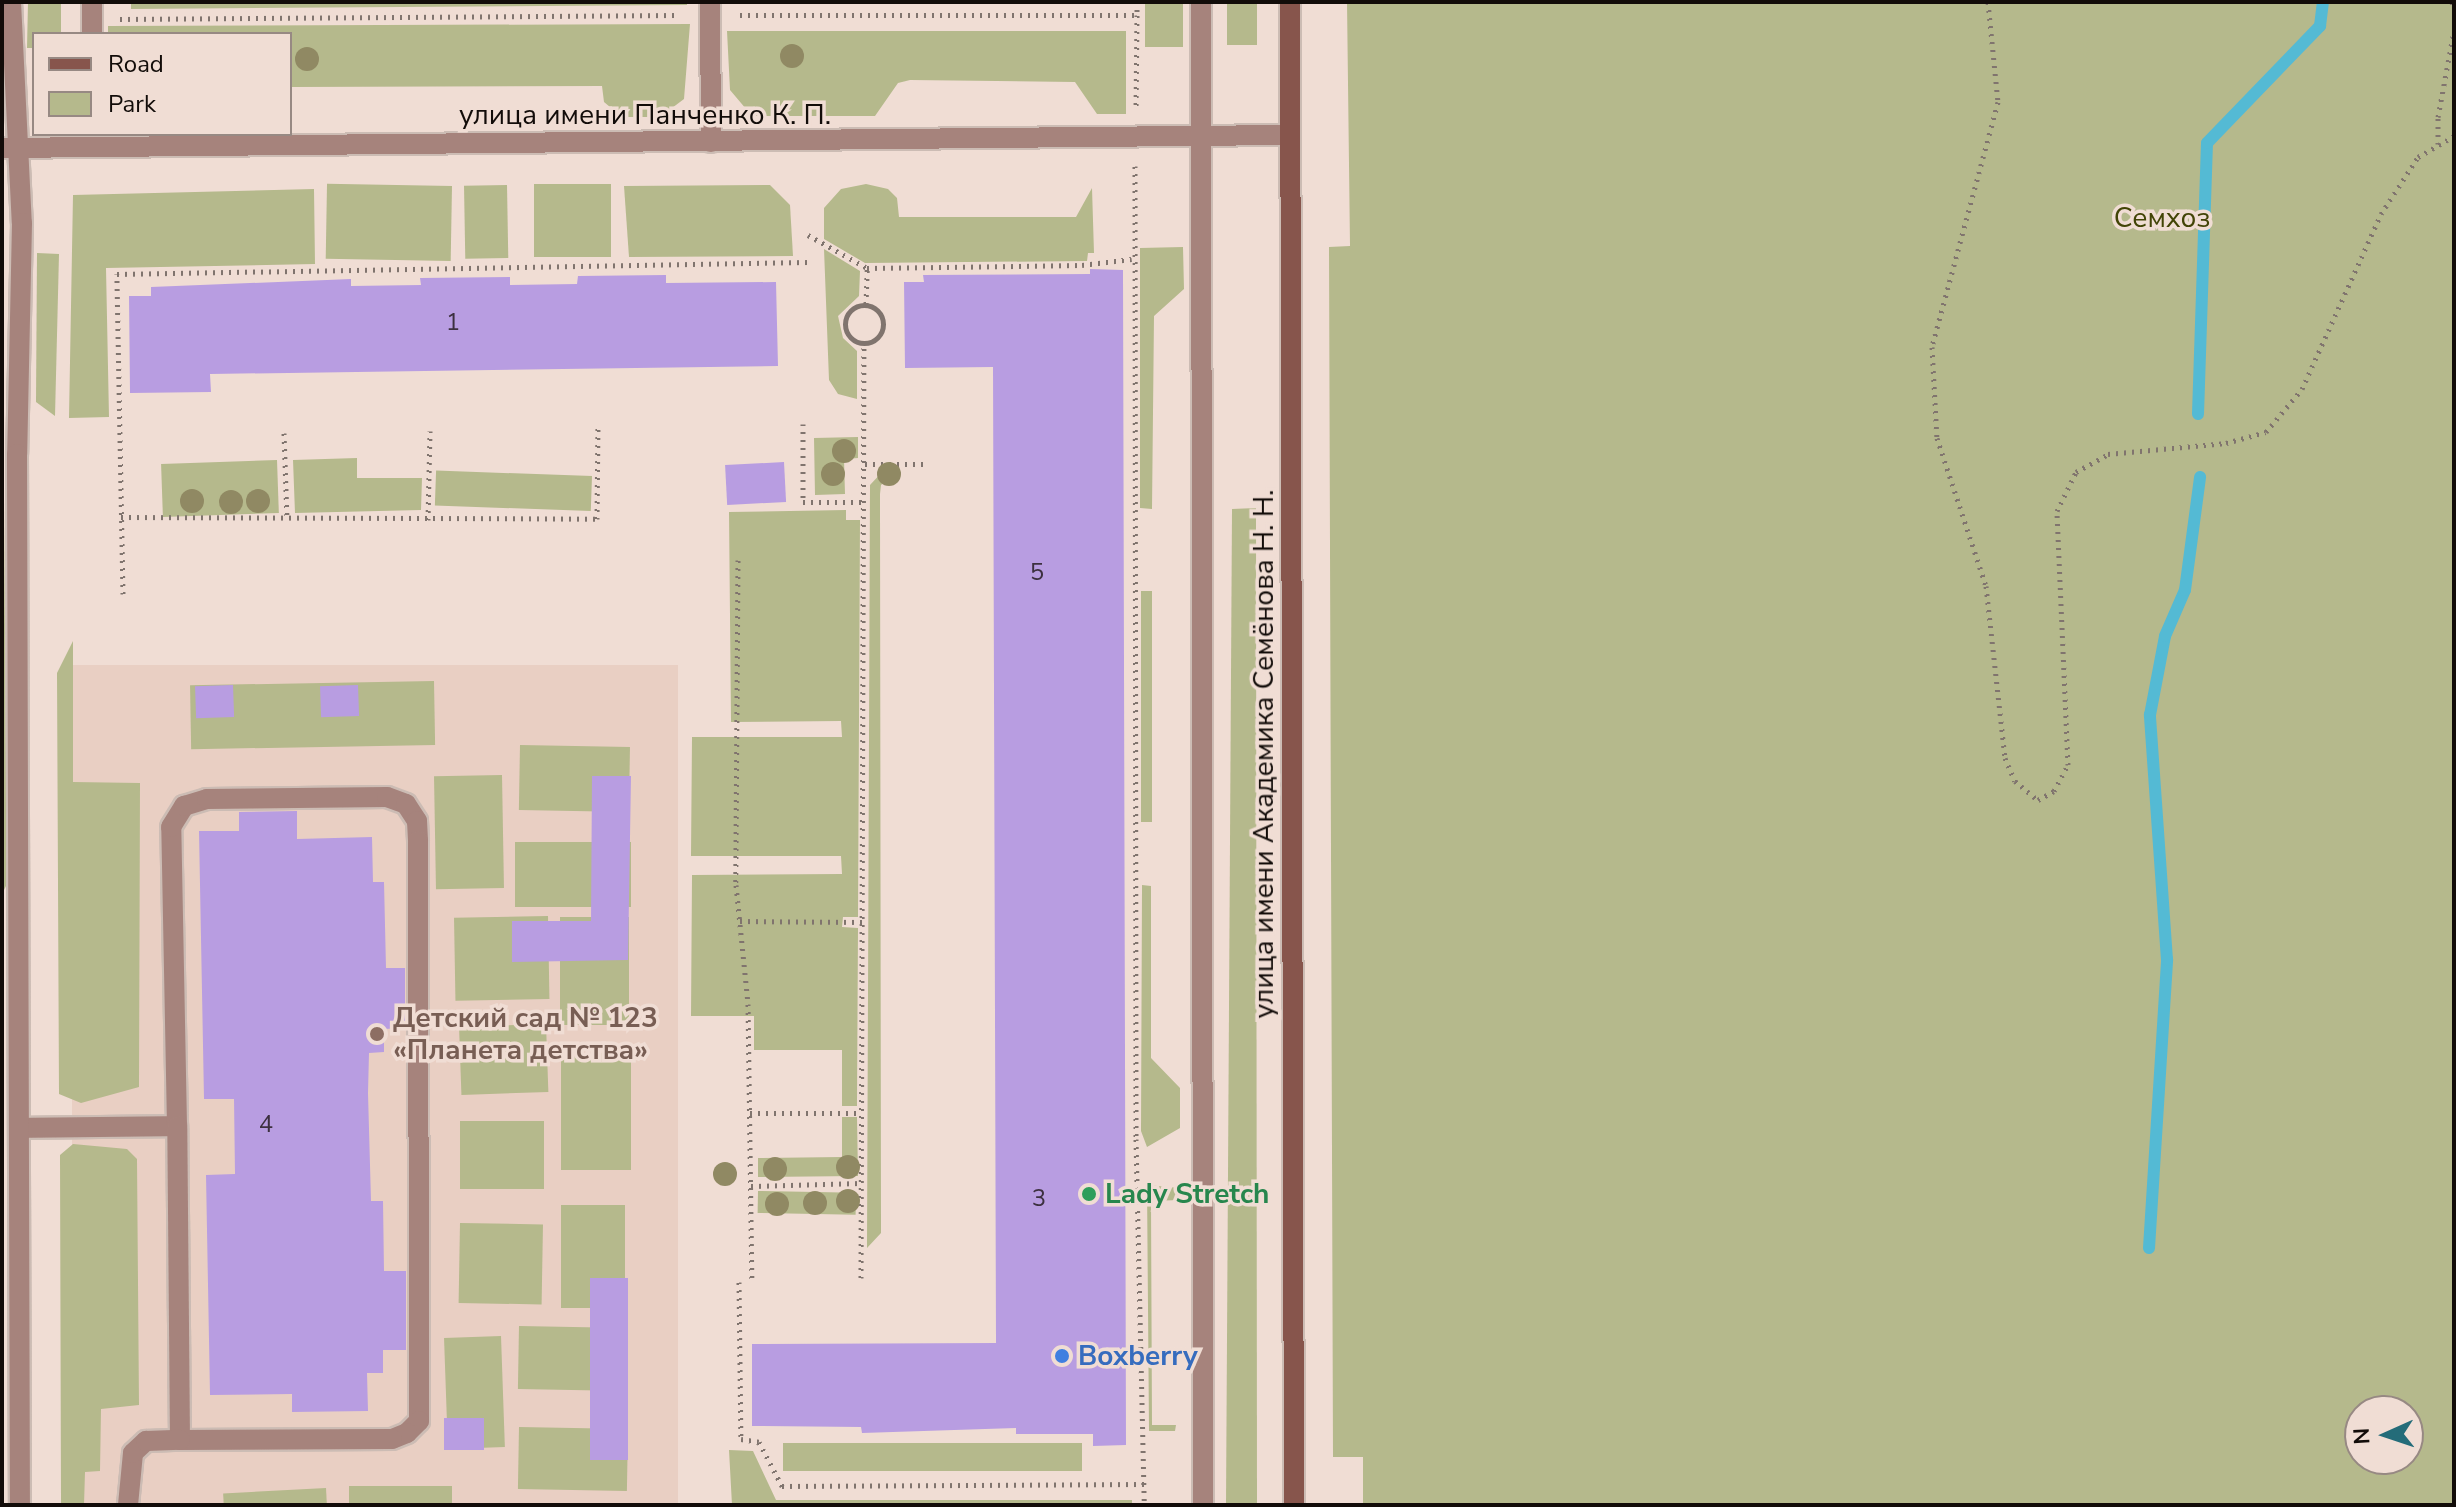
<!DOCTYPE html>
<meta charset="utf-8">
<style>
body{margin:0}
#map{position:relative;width:2456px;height:1507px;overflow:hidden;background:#f0ddd4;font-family:"Nunito Sans",sans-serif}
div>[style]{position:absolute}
.built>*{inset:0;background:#e9cfc3;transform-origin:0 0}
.green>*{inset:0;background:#b5b98c;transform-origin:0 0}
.stream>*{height:12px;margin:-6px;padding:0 6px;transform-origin:6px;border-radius:6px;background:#54bad4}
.building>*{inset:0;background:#b89de1;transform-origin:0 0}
.path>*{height:5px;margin-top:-2.5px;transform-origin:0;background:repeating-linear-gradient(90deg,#80746e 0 2px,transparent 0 8px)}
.path>.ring{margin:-2.5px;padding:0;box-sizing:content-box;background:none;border:5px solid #80746e;border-radius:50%}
.roads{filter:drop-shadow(2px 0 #ccbcb4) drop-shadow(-2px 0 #ccbcb4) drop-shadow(0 2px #ccbcb4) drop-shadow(0 -2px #ccbcb4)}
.lane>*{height:20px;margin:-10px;padding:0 10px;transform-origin:10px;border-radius:10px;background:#a6837c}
.street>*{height:20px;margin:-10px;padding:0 10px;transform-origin:10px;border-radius:10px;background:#a6837c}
.secondary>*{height:20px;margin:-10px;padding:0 10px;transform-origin:10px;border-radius:10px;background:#87554c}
.trees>*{width:24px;height:24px;margin:-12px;border-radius:50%;background:#908963}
.dots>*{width:22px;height:22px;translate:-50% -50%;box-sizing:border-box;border:4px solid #f0ddd4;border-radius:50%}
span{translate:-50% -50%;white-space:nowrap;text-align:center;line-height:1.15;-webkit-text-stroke:7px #f0ddd4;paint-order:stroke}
.number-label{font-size:24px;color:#3c303f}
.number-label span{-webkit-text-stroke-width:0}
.street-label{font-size:28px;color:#120c09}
.park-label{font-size:28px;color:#424406}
.education-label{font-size:28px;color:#785e54;font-weight:700}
.left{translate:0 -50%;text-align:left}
.leisure-label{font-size:28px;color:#27864d;font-weight:700}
.shop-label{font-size:28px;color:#366cbe;font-weight:700}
.frame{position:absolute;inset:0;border:4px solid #120c09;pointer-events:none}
.legend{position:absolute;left:32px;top:32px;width:260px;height:104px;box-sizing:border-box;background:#f0ddd4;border:2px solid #978983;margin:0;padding:10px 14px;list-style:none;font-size:24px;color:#120c09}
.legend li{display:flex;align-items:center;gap:16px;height:40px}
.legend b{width:40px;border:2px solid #978983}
.north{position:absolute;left:2344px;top:1395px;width:80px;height:80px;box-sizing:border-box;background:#f0ddd4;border:2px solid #978983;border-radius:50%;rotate:267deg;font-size:22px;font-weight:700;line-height:32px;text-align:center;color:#120c09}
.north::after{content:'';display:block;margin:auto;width:28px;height:36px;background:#246c79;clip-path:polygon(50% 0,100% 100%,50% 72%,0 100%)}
</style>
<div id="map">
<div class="built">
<i style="left:678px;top:665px;width:840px;height:606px;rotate:90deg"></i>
</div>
<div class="green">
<i style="clip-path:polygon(28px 2px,61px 2px,61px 34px,34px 34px,34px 48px,27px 48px)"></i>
<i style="clip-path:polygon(131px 2px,687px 2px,687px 5px,131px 9px)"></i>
<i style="left:1145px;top:2px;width:38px;height:45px"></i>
<i style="left:1227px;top:2px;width:30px;height:43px"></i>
<i style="clip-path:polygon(evenodd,1347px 2px,2454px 2px,2454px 1505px,1363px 1505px,1363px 1457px,1333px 1457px,1329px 247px,1350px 246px,1347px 2px,2360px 1411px,2408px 1411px,2408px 1459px,2360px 1459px,2360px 1411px)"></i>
<i style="clip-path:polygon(690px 24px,684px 99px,660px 117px,622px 117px,604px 102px,602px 86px,290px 87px,290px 34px,108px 34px,108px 26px)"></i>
<i style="clip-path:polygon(727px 31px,1126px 31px,1126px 114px,1097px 114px,1075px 82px,910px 80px,898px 83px,875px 116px,752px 116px,730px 90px)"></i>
<i style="left:534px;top:184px;width:77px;height:73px"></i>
<i style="clip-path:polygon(866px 184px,888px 189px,897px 198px,899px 217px,1076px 217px,1092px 188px,1094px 253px,1088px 253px,1087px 261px,865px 263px,824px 239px,824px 208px,841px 189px)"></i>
<i style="left:507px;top:185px;width:73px;height:43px;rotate:89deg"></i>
<i style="clip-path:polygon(770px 185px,790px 205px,793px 256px,629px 257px,624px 186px)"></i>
<i style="left:452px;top:186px;width:75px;height:125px;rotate:91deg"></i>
<i style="clip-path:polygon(314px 189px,315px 264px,106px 268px,109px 417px,69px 418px,73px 195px)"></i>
<i style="clip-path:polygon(2px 244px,7px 884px,2px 894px)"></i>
<i style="clip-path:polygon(1183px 247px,1184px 289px,1154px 316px,1152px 509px,1140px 508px,1140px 248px)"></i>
<i style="clip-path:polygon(824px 249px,860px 271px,859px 296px,838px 316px,843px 338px,857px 351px,857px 399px,838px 394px,829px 380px)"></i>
<i style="clip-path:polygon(37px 253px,59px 254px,55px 416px,36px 402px)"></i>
<i style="clip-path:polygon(858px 437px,858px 458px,844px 459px,845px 494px,815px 495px,814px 438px)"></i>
<i style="clip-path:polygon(357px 458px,357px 478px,422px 478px,421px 510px,295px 513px,293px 460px)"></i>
<i style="left:277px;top:460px;width:53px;height:116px;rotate:88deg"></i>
<i style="clip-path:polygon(899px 469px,881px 485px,880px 494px,881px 1233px,867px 1248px,870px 485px,884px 470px)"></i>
<i style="left:592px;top:476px;width:35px;height:156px;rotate:92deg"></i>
<i style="clip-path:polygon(1256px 508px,1257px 1505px,1226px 1505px,1232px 509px)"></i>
<i style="clip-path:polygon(846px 510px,846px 520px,860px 520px,858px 917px,843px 917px,842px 927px,858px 928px,857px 1106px,842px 1106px,842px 1050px,754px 1050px,754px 1016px,691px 1016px,692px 875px,842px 874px,841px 856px,691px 856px,692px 737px,842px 737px,841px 721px,731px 722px,729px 512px)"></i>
<i style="left:1141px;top:591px;width:11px;height:231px"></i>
<i style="clip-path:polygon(73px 641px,73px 782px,140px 783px,139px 1087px,81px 1103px,59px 1094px,57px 673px)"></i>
<i style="left:434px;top:681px;width:64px;height:244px;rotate:89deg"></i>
<i style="left:520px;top:745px;width:110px;height:65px;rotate:1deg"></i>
<i style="left:502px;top:775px;width:113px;height:68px;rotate:89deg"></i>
<i style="left:515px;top:842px;width:116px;height:65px"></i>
<i style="clip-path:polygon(1142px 885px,1151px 886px,1151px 1058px,1180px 1088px,1180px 1128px,1147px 1147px,1141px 1131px)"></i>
<i style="left:548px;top:916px;width:83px;height:94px;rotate:89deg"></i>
<i style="left:560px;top:917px;width:69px;height:108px"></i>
<i style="left:546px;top:1024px;width:68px;height:87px;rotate:88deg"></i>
<i style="left:631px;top:1053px;width:117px;height:70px;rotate:90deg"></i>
<i style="clip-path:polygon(842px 1117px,857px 1117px,858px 1176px,758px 1177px,758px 1158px,842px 1157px)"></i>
<i style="left:460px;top:1121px;width:84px;height:68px"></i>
<i style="clip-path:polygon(73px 1144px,127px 1149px,137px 1159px,139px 1405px,101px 1409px,100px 1471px,85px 1472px,84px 1505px,61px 1505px,60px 1155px)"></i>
<i style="clip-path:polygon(1147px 1185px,1180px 1188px,1180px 1200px,1151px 1201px,1152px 1425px,1176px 1425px,1175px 1431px,1149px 1431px)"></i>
<i style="left:758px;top:1191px;width:98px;height:22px;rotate:1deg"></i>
<i style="left:561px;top:1205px;width:64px;height:103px"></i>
<i style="left:460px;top:1223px;width:83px;height:80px;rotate:1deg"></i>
<i style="left:519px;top:1326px;width:108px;height:63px;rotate:1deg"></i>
<i style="left:501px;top:1336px;width:111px;height:57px;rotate:88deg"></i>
<i style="left:519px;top:1427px;width:109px;height:62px;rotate:1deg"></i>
<i style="left:1082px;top:1443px;width:28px;height:299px;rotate:90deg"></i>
<i style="clip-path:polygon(729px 1450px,753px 1451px,776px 1500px,1132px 1500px,1132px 1505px,732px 1505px)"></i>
<i style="left:452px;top:1486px;width:19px;height:103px;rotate:90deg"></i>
<i style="left:326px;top:1488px;width:17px;height:103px;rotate:87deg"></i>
</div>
<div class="stream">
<i style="left:2198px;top:414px;width:271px;rotate:-88.1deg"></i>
<i style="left:2207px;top:143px;width:163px;rotate:-46deg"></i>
<i style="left:2320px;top:26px;width:24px;rotate:-83deg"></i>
<i style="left:2149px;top:1248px;width:289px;rotate:-86.4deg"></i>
<i style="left:2167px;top:960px;width:246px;rotate:-94deg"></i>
<i style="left:2150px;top:715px;width:80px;rotate:-79.2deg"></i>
<i style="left:2165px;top:636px;width:50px;rotate:-66.5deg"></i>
<i style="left:2185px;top:590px;width:114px;rotate:-82.4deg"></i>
</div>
<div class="building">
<i style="clip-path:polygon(1090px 269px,1123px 270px,1126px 1445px,1093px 1446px,1093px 1434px,1016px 1434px,1016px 1428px,862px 1433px,861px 1427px,752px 1426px,752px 1344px,996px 1343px,993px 367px,905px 368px,904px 282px,924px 282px,923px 275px,1090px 274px)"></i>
<i style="clip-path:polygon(666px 275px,666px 283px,776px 282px,778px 366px,210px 374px,211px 392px,130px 393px,129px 296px,151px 296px,151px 287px,351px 279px,351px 286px,421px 285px,420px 278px,510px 277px,510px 285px,577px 284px,578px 276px)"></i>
<i style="left:784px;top:462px;width:40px;height:59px;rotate:87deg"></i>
<i style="left:233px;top:685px;width:32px;height:38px;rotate:88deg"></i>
<i style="left:358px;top:685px;width:31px;height:38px;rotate:88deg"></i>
<i style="clip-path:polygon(592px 776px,631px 776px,628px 960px,512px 962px,512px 921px,591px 921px)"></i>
<i style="clip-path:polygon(297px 811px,297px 839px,372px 837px,373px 882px,384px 882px,386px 968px,405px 968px,405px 1028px,384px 1029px,384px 1052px,369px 1053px,368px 1093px,371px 1201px,383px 1201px,384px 1271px,406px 1271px,406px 1350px,383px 1350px,383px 1373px,367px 1373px,368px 1411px,292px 1412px,292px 1394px,210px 1395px,206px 1175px,235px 1174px,234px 1099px,204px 1099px,199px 831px,239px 831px,239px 812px)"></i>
<i style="left:628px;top:1278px;width:182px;height:38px;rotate:90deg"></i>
<i style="left:444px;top:1418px;width:40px;height:32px"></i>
</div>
<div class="path">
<i style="left:1137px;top:2px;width:13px;rotate:90deg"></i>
<i style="left:1988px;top:2px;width:100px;rotate:84.3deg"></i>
<i style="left:1998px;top:102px;width:254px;rotate:105.1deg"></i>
<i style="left:1932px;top:347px;width:91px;rotate:86.9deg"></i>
<i style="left:1937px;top:438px;width:156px;rotate:71.7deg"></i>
<i style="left:1986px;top:586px;width:173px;rotate:83.7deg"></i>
<i style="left:2005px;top:758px;width:25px;rotate:67deg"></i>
<i style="left:2015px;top:781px;width:30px;rotate:40deg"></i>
<i style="left:2038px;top:800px;width:18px;rotate:-29deg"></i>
<i style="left:2054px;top:791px;width:30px;rotate:-62deg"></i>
<i style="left:2068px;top:765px;width:254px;rotate:-92.5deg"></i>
<i style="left:2057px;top:511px;width:43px;rotate:-64deg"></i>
<i style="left:2076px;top:472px;width:37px;rotate:-29deg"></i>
<i style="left:2108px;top:454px;width:119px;rotate:-5.3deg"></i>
<i style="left:2226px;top:443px;width:41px;rotate:-15.4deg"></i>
<i style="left:2266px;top:432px;width:56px;rotate:-50.1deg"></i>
<i style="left:2302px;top:389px;width:192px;rotate:-65.7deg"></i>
<i style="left:2381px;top:214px;width:68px;rotate:-57deg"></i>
<i style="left:2418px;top:157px;width:42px;rotate:-30.3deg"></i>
<i style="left:2452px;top:2px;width:8px;rotate:76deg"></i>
<i style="left:740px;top:15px;width:397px"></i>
<i style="left:1137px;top:15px;width:93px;rotate:90.6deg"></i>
<i style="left:120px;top:19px;width:558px;rotate:-0.41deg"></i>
<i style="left:2438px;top:144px;width:27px;rotate:-90deg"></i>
<i style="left:2438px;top:117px;width:87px;rotate:-79.5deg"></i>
<i style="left:1135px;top:166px;width:973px;rotate:89.94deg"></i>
<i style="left:1136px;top:1139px;width:366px;rotate:88.7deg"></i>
<i style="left:808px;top:235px;width:68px;rotate:29.2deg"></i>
<i style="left:867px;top:268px;width:215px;rotate:-0.8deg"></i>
<i style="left:1082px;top:265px;width:50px;rotate:-6.8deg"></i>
<i style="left:866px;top:304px;width:36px;rotate:-88deg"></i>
<i class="ring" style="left:845px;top:305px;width:33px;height:33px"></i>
<i style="left:803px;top:424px;width:78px;rotate:90deg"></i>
<i style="left:803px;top:502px;width:62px"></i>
<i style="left:284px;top:433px;width:87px;rotate:88deg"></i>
<i style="left:865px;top:464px;width:61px"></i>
<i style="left:121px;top:517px;width:476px;rotate:0.2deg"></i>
<i style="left:597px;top:519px;width:92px;rotate:-89.4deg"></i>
<i style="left:428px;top:520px;width:89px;rotate:-88.7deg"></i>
<i style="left:738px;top:560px;width:325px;rotate:90.4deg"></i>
<i style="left:736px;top:885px;width:120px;rotate:84.2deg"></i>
<i style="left:748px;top:1004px;width:278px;rotate:89.2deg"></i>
<i style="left:123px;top:594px;width:320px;rotate:-91.1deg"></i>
<i style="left:117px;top:274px;width:692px;rotate:-0.99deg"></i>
<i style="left:740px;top:921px;width:122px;rotate:0.5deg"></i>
<i style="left:750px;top:1113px;width:112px"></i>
<i style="left:751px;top:1186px;width:110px;rotate:-1.6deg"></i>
<i style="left:861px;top:1278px;width:934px;rotate:-89.82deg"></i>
<i style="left:739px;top:1282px;width:157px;rotate:89.3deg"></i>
<i style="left:741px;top:1439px;width:18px;rotate:9deg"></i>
<i style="left:759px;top:1442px;width:50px;rotate:62.4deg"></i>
<i style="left:782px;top:1486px;width:362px;rotate:-0.3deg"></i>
</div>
<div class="roads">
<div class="lane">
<i style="left:92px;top:2px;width:32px;rotate:90deg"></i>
<i style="left:710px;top:2px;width:140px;rotate:89.6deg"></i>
<i style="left:21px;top:1128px;width:156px;rotate:-0.7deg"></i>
<i style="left:177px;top:1126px;width:299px;rotate:-91.1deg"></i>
<i style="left:171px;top:827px;width:25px;rotate:-58deg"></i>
<i style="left:184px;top:806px;width:24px;rotate:-17deg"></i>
<i style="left:207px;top:799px;width:180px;rotate:-0.6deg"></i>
<i style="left:387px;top:797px;width:20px;rotate:20deg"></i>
<i style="left:406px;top:804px;width:20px;rotate:57deg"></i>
<i style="left:417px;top:821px;width:20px;rotate:87deg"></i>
<i style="left:418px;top:841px;width:580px;rotate:89.9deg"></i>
<i style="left:419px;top:1421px;width:17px;rotate:135deg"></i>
<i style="left:407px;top:1433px;width:16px;rotate:158deg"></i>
<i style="left:392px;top:1439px;width:212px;rotate:179.7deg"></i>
<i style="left:180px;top:1440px;width:314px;rotate:-90.5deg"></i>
<i style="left:128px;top:1505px;width:52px;rotate:-84.5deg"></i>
<i style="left:133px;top:1453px;width:18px;rotate:-43deg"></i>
<i style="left:146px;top:1441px;width:34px;rotate:-2deg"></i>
</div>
<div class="street">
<i style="left:11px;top:2px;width:221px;rotate:87.2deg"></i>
<i style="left:22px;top:223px;width:231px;rotate:91.2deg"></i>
<i style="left:17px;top:454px;width:1051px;rotate:89.84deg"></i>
<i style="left:1201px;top:2px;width:1503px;rotate:89.92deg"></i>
<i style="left:2px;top:148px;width:1287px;rotate:-0.58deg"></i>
</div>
<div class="secondary">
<i style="left:1290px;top:2px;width:1503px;rotate:89.85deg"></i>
</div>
</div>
<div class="trees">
<i style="left:792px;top:56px"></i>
<i style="left:307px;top:59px"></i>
<i style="left:844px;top:451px"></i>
<i style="left:833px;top:474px"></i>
<i style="left:889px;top:474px"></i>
<i style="left:192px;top:501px"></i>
<i style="left:258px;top:501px"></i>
<i style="left:231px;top:502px"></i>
<i style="left:848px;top:1167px"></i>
<i style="left:775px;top:1169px"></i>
<i style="left:725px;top:1174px"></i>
<i style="left:848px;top:1201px"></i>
<i style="left:815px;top:1203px"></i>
<i style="left:777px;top:1204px"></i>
</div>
<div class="dots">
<i style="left:377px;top:1034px;background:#8d6e63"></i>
<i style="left:1089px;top:1194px;background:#2e9e5b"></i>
<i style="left:1062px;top:1356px;background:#3f7fe0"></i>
</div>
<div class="number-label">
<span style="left:453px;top:323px">1</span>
<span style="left:1037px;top:573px">5</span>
<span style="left:266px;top:1125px">4</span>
<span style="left:1039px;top:1199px">3</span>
</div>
<div class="street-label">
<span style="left:645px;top:115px">улица имени Панченко К. П.</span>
<span style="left:1264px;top:754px;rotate:-90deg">улица имени Академика Семёнова Н. Н.</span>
</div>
<div class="park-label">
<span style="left:2162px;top:218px">Семхоз</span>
</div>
<div class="education-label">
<span class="left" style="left:393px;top:1034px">Детский сад № 123<br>«Планета детства»</span>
</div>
<div class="leisure-label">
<span class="left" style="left:1105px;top:1194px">Lady Stretch</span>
</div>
<div class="shop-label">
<span class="left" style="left:1078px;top:1356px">Boxberry</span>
</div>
<div class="frame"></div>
<ul class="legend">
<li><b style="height:10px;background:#87554c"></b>Road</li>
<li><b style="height:22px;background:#b5b98c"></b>Park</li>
</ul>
<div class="north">N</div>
</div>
